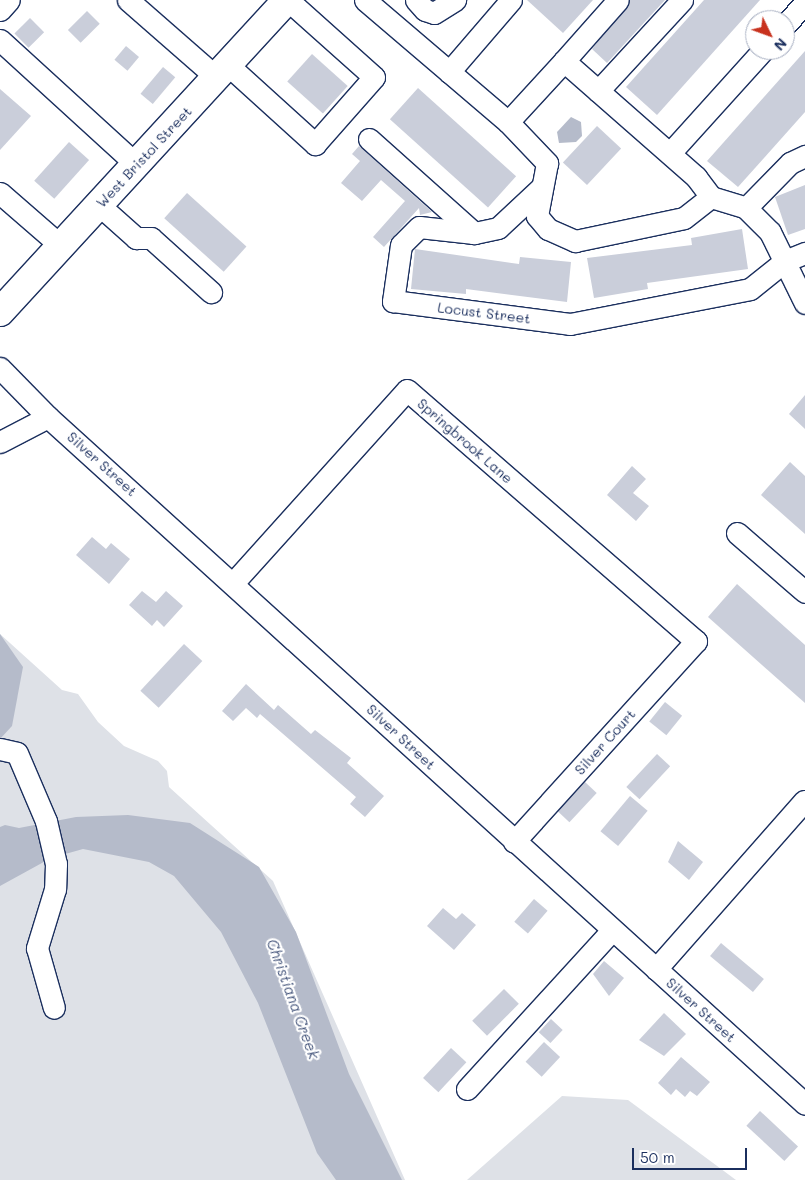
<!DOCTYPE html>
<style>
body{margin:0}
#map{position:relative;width:805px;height:1180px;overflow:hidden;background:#fff;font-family:Mali,sans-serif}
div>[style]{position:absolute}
.green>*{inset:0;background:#dee1e7}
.water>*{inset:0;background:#b5bbca}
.building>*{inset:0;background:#caceda;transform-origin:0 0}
.roads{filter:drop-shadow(1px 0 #1b2f5e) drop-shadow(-1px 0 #1b2f5e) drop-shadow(0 1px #1b2f5e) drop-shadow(0 -1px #1b2f5e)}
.minor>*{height:21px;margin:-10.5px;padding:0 10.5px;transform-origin:10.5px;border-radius:10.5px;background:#fff}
.major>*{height:28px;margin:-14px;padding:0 14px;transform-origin:14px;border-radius:14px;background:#fff}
span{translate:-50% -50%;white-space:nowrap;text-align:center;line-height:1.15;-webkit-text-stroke:4.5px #fff;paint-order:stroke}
.street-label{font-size:14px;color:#1b2f5e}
.water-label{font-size:15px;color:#49597e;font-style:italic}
.north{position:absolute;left:745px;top:10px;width:50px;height:50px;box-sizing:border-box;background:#fff;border:1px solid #a4acbf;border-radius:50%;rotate:132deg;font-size:14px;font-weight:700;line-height:20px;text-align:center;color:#1b2f5e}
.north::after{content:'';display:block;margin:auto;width:18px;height:22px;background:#c8321e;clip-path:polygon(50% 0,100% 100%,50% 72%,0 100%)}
.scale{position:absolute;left:632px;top:1148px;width:115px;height:22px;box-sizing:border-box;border:2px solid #1b2f5e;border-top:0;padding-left:6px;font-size:15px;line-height:18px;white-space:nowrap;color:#1b2f5e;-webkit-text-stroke:4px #fff;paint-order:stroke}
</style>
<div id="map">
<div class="green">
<i style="clip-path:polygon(0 634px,62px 690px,78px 694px,98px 722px,124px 746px,158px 761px,167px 771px,169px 787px,273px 881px,405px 1180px,0 1180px)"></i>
<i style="clip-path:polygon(562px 1096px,628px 1100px,736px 1180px,467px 1180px)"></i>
</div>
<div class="water">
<i style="clip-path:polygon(571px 117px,581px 122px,582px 136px,576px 142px,559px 143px,557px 132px)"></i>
<i style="clip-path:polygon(0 634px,23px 667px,12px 726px,0 739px)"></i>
<i style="clip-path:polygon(128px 815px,190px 823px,259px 867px,296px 932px,349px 1074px,402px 1180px,336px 1180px,317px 1153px,258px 1003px,221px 932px,174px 876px,149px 862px,83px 849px,51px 858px,0 886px,0 827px,5px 825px,19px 828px,76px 817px)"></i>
</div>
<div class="building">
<i style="clip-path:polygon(527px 0,593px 0,563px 33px)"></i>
<i style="clip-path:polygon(630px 0,665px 0,607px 63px,592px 49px)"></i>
<i style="clip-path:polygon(704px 0,760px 0,657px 115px,626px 87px)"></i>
<i style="left:87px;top:11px;width:18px;height:27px;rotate:45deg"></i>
<i style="left:30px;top:18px;width:20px;height:22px;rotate:45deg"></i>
<i style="left:126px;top:46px;width:17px;height:18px;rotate:40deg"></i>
<i style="clip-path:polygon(805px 51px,805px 112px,738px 187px,707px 161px)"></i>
<i style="left:312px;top:54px;width:48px;height:37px;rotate:42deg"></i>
<i style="left:163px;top:67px;width:16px;height:35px;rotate:40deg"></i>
<i style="left:418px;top:88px;width:132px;height:42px;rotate:42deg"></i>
<i style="clip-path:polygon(0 89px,31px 116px,0 150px)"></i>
<i style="left:597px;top:126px;width:33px;height:50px;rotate:43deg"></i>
<i style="left:69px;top:142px;width:27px;height:52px;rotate:42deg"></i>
<i style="clip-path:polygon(359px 146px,432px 212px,420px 215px,419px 208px,384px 247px,373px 237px,405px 201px,381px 180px,362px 201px,341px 183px,360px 161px,352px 154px)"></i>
<i style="clip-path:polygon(805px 185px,805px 229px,788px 235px,775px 197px)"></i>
<i style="left:187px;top:193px;width:80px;height:34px;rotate:42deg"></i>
<i style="clip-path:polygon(742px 229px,748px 269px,647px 283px,648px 289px,594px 298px,587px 258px,692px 245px,691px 238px)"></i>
<i style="clip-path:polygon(415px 249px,519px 264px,520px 257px,571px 262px,567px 302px,466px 289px,466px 294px,411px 289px)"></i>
<i style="clip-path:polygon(805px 395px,805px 429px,789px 414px)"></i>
<i style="clip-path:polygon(790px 462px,805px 476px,805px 534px,761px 495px)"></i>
<i style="clip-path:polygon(632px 466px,646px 479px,633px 493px,649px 506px,636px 521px,607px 495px)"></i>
<i style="clip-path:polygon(92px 537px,106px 549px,111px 543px,130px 559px,109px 584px,76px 555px)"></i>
<i style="clip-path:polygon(737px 584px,805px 645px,805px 703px,708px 617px)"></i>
<i style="clip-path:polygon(142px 591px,156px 602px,166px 591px,183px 606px,164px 627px,157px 620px,152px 626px,129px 605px)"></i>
<i style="left:184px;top:644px;width:25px;height:64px;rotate:43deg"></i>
<i style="clip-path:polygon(246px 684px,274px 710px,278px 705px,311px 734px,315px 730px,351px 758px,347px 763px,384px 796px,365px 817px,350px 804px,356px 797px,260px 714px,257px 718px,246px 708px,233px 721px,222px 711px)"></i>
<i style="left:665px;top:702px;width:22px;height:25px;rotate:39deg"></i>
<i style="left:657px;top:754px;width:18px;height:45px;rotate:43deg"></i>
<i style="left:585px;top:782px;width:16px;height:40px;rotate:43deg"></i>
<i style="left:630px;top:796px;width:23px;height:46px;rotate:40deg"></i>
<i style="clip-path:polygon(678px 841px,703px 862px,689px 880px,668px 862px)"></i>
<i style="left:534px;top:899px;width:18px;height:30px;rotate:41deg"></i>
<i style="clip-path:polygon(443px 908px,456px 919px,462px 913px,476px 925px,454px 950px,427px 926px)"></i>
<i style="left:721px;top:943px;width:56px;height:17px;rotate:40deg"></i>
<i style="clip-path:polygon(604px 961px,624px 978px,609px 996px,593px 974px)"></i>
<i style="left:504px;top:989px;width:21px;height:45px;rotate:45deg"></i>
<i style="clip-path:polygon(664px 1013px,686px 1034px,664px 1056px,639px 1040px)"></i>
<i style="left:551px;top:1019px;width:16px;height:18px;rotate:43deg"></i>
<i style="left:544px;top:1042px;width:22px;height:27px;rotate:43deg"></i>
<i style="left:451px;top:1048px;width:21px;height:41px;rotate:43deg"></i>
<i style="clip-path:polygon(681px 1057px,710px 1082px,697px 1096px,690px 1091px,685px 1097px,676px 1089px,671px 1095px,658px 1083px)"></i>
<i style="left:760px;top:1111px;width:52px;height:20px;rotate:43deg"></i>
</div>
<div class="roads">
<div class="minor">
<i style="left:128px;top:0;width:118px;rotate:41.2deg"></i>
<i style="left:365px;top:0;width:188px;rotate:40.5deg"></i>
<i style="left:508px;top:122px;width:83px;rotate:-47.4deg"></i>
<i style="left:564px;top:61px;width:176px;rotate:41.3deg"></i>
<i style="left:696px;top:177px;width:25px;rotate:53deg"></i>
<i style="left:711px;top:197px;width:37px;rotate:17deg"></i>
<i style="left:746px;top:208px;width:34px;rotate:45deg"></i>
<i style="left:770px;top:232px;width:79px;rotate:63.8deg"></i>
<i style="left:416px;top:0;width:13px;rotate:48deg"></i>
<i style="left:425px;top:10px;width:9px;rotate:18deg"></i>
<i style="left:434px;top:13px;width:25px;rotate:-32deg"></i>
<i style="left:0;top:10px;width:13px;rotate:-48deg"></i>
<i style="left:785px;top:25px;width:30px;rotate:-48deg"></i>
<i style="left:0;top:40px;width:185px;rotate:42.4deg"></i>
<i style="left:564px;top:61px;width:81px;rotate:-48.5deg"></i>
<i style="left:228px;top:65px;width:118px;rotate:42.2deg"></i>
<i style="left:315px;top:144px;width:89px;rotate:-48.6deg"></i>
<i style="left:374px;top:77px;width:115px;rotate:-138.2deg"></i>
<i style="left:449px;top:72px;width:95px;rotate:-49.3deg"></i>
<i style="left:598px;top:91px;width:124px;rotate:-47.3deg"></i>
<i style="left:508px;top:122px;width:57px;rotate:46.4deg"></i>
<i style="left:547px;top:163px;width:54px;rotate:100.7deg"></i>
<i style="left:537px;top:216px;width:17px;rotate:50deg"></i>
<i style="left:548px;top:229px;width:30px;rotate:24deg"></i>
<i style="left:575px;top:241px;width:111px;rotate:-11.9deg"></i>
<i style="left:684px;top:218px;width:34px;rotate:-38deg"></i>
<i style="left:369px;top:139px;width:141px;rotate:41.8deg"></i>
<i style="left:670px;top:153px;width:139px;rotate:-47.9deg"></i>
<i style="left:542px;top:187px;width:60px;rotate:137deg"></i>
<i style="left:498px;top:228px;width:25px;rotate:168deg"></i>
<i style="left:474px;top:233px;width:55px;rotate:-173.8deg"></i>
<i style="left:419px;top:227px;width:25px;rotate:135deg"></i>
<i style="left:401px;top:245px;width:57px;rotate:98.1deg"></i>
<i style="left:393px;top:301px;width:178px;rotate:7.4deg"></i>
<i style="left:570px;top:324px;width:183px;rotate:-11deg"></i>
<i style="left:750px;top:289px;width:45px;rotate:-38.7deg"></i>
<i style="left:785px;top:261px;width:22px;rotate:-22deg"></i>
<i style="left:0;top:193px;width:81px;rotate:41deg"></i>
<i style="left:99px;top:205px;width:50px;rotate:41.7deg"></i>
<i style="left:136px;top:238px;width:15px"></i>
<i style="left:151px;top:238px;width:81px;rotate:42deg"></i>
<i style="left:746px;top:208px;width:63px;rotate:-45.6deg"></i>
<i style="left:790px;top:163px;width:17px;rotate:-25deg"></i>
<i style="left:0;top:368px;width:69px;rotate:45.6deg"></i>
<i style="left:48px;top:417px;width:1022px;rotate:42.22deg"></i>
<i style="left:0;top:442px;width:54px;rotate:-27.5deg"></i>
<i style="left:737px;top:533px;width:90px;rotate:40.9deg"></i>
<i style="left:234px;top:582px;width:258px;rotate:-48deg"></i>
<i style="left:407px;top:390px;width:383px;rotate:41deg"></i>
<i style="left:696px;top:641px;width:271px;rotate:132.2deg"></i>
<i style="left:0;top:749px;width:17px;rotate:13deg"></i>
<i style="left:17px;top:753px;width:74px;rotate:66.9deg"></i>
<i style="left:46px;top:821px;width:44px;rotate:76.9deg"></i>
<i style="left:56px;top:864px;width:25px;rotate:92deg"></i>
<i style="left:55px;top:889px;width:62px;rotate:107deg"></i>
<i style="left:37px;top:948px;width:62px;rotate:74.2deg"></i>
<i style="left:656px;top:969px;width:224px;rotate:-48.6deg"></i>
<i style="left:467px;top:1089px;width:215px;rotate:-47.6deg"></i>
</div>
<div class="major">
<i style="left:0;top:312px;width:424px;rotate:-47.4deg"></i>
</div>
</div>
<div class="street-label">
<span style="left:144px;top:157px;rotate:-47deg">West Bristol Street</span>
<span style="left:484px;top:313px;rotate:7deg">Locust Street</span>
<span style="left:465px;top:441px;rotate:41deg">Springbrook Lane</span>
<span style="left:102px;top:464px;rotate:42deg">Silver Street</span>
<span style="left:401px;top:737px;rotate:43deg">Silver Street</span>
<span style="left:605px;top:742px;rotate:-48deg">Silver Court</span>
<span style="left:701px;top:1010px;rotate:42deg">Silver Street</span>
</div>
<div class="water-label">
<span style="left:293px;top:999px;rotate:70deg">Christiana Creek</span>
</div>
<div class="north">N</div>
<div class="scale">50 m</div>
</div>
